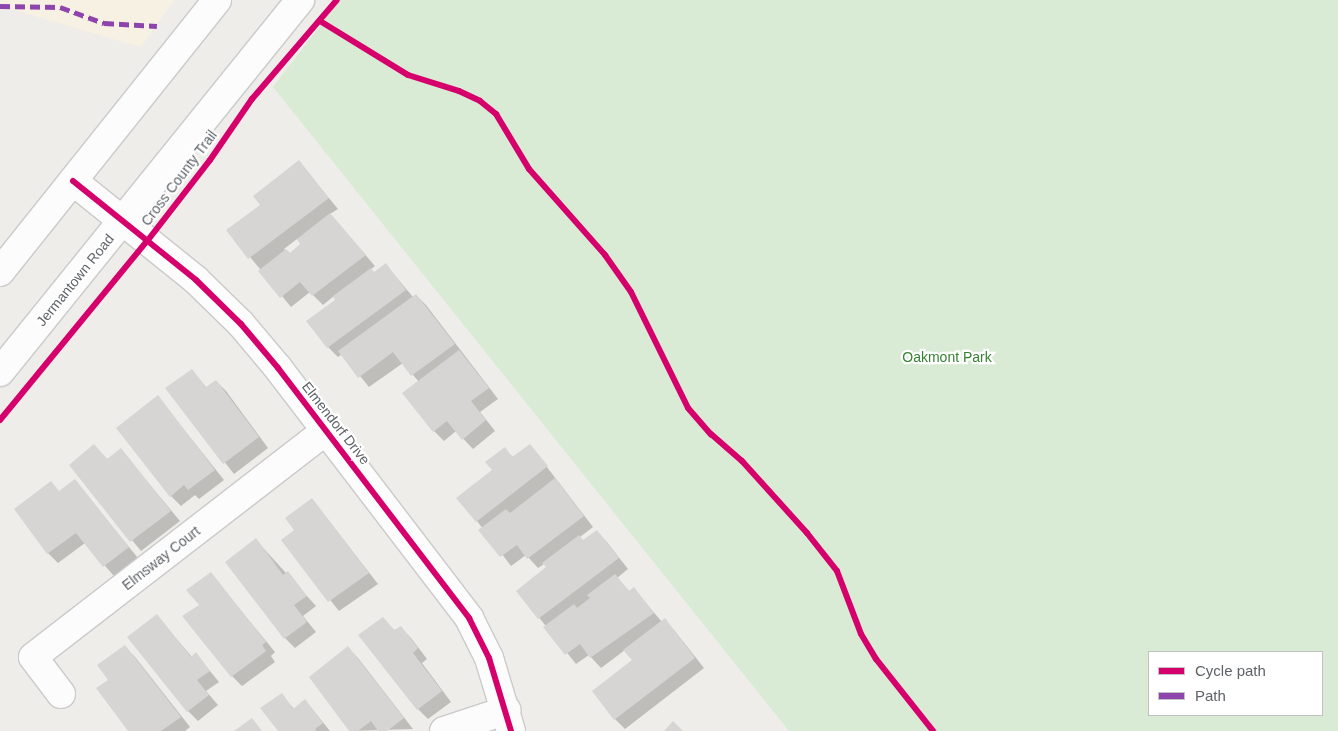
<!DOCTYPE html>
<style>
body{margin:0}
#map{position:relative;width:1338px;height:731px;overflow:hidden;background:#efede9;font-family:Arial,sans-serif}
div>[style]{position:absolute}
.commercial>*{inset:0;background:#f7f1e3}
.green>*{inset:0;background:#d9ead5}
.shadow>*{inset:0;background:#0003}
.building>*{inset:0;background:#d6d5d3}
.roads{filter:drop-shadow(1px 0 #cacaca) drop-shadow(-1px 0 #cacaca) drop-shadow(0 1px #cacaca) drop-shadow(0 -1px #cacaca)}
.street>*{height:28px;margin:-14px;padding:0 14px;transform-origin:14px;border-radius:14px;background:#fdfcfc}
.secondary>*{height:28px;margin:-14px;padding:0 14px;transform-origin:14px;border-radius:14px;background:#fdfcfc}
.quiet>*{height:5px;margin-top:-2.5px;transform-origin:0;background:repeating-linear-gradient(90deg,#8e44ad 0 10px,transparent 0 15px)}
.cycleway>*{height:6px;margin:-3px;padding:0 3px;transform-origin:3px;border-radius:3px;background:#d6006c}
span{translate:-50% -50%;white-space:nowrap;text-align:center;line-height:1.15;-webkit-text-stroke:4.5px #fff;paint-order:stroke}
.street-label{font-size:14px;color:#5e6368}
.park-label{font-size:14px;color:#378232}
.legend{position:absolute;left:1148px;top:651px;width:175px;height:65px;box-sizing:border-box;background:#fff;border:1px solid #bfc1c3;margin:0;padding:6px 9px;list-style:none;font-size:15px;color:#5e6368}
.legend li{display:flex;align-items:center;gap:10px;height:25px}
.legend b{width:25px;border:1px solid #bfc1c3}
</style>
<div id="map">
<div class="commercial">
<i style="clip-path:polygon(0 0,174px 0,141px 47px,0 6px)"></i>
</div>
<div class="green">
<i style="clip-path:polygon(evenodd,340px 0,1338px 0,1338px 731px,789px 731px,273px 87px,340px 0,1322px 652px,1322px 715px,1149px 715px,1149px 652px,1322px 652px)"></i>
</div>
<div class="shadow">
<i style="clip-path:polygon(evenodd,299px 162px,338px 209px,330px 214px,375px 266px,370px 270px,374px 273px,386px 265px,413px 297px,416px 295px,426px 305px,498px 399px,480px 412px,495px 431px,473px 449px,456px 431px,444px 441px,434px 431px,419px 382px,403px 363px,369px 387px,342px 354px,338px 357px,328px 347px,337px 300px,334px 296px,323px 305px,310px 292px,291px 307px,228px 230px,261px 205px,299px 162px,297px 239px,302px 244px,290px 254px,284px 249px,297px 239px)"></i>
<i style="clip-path:polygon(192px 371px,207px 388px,216px 381px,226px 391px,268px 448px,234px 474px,167px 389px)"></i>
<i style="clip-path:polygon(158px 397px,224px 480px,199px 499px,195px 495px,181px 506px,171px 496px)"></i>
<i style="clip-path:polygon(530px 445px,593px 527px,580px 537px,584px 542px,596px 531px,606px 541px,628px 569px,617px 578px,630px 592px,634px 589px,662px 622px,664px 620px,674px 630px,704px 668px,625px 729px,615px 719px,634px 661px,625px 650px,601px 668px,589px 655px,576px 664px,518px 591px,548px 567px,544px 564px,538px 568px,526px 555px,511px 566px,477px 521px,504px 449px,513px 457px)"></i>
<i style="clip-path:polygon(94px 446px,108px 460px,121px 450px,180px 521px,141px 551px,70px 465px)"></i>
<i style="clip-path:polygon(75px 481px,138px 558px,114px 576px,85px 543px,58px 563px,48px 553px,60px 492px)"></i>
<i style="clip-path:polygon(312px 499px,378px 584px,339px 611px,282px 540px,296px 530px)"></i>
<i style="clip-path:polygon(256px 540px,316px 606px,303px 616px,316px 632px,295px 648px,285px 638px)"></i>
<i style="clip-path:polygon(210px 573px,275px 652px,271px 656px,275px 662px,242px 686px,232px 676px)"></i>
<i style="clip-path:polygon(157px 616px,192px 657px,196px 654px,219px 682px,206px 691px,218px 705px,198px 721px,188px 711px)"></i>
<i style="clip-path:polygon(383px 618px,395px 631px,401px 628px,411px 638px,427px 659px,422px 663px,451px 702px,428px 719px,418px 709px)"></i>
<i style="clip-path:polygon(125px 647px,135px 657px,190px 727px,185px 731px,130px 731px)"></i>
<i style="clip-path:polygon(348px 648px,358px 658px,413px 729px,351px 731px)"></i>
<i style="clip-path:polygon(282px 695px,294px 709px,305px 700px,330px 731px,280px 731px)"></i>
</div>
<div class="building">
<i style="clip-path:polygon(299px 160px,329px 198px,248px 259px,226px 230px,260px 205px,253px 196px)"></i>
<i style="clip-path:polygon(330px 213px,366px 255px,312px 296px,300px 282px,280px 298px,258px 271px,286px 249px,290px 253px,300px 244px,297px 239px)"></i>
<i style="clip-path:polygon(386px 263px,406px 290px,327px 348px,306px 321px,335px 300px,333px 296px,371px 268px,374px 272px)"></i>
<i style="clip-path:polygon(416px 294px,455px 344px,411px 376px,393px 352px,358px 378px,338px 351px)"></i>
<i style="clip-path:polygon(459px 350px,489px 388px,471px 401px,486px 420px,462px 440px,447px 421px,433px 432px,402px 393px)"></i>
<i style="clip-path:polygon(192px 369px,206px 387px,216px 380px,259px 437px,223px 464px,165px 388px)"></i>
<i style="clip-path:polygon(158px 395px,215px 470px,188px 490px,184px 485px,170px 497px,116px 428px)"></i>
<i style="clip-path:polygon(94px 444px,107px 459px,121px 448px,171px 511px,130px 542px,69px 465px)"></i>
<i style="clip-path:polygon(530px 444px,548px 466px,476px 522px,456px 498px,492px 470px,485px 462px,505px 447px,512px 457px)"></i>
<i style="clip-path:polygon(555px 478px,584px 516px,527px 559px,517px 545px,500px 557px,478px 530px,506px 509px,510px 513px)"></i>
<i style="clip-path:polygon(75px 479px,129px 547px,103px 567px,76px 533px,47px 554px,14px 509px,51px 481px,59px 491px)"></i>
<i style="clip-path:polygon(312px 498px,369px 573px,328px 602px,281px 540px,294px 530px,285px 518px)"></i>
<i style="clip-path:polygon(597px 530px,619px 558px,538px 619px,516px 591px,546px 567px,542px 563px,579px 535px,583px 540px)"></i>
<i style="clip-path:polygon(256px 538px,283px 575px,288px 571px,307px 596px,294px 605px,307px 622px,284px 639px,225px 562px)"></i>
<i style="clip-path:polygon(211px 572px,266px 642px,262px 645px,266px 651px,231px 677px,182px 616px,199px 605px,186px 590px)"></i>
<i style="clip-path:polygon(615px 574px,629px 591px,634px 587px,654px 613px,590px 658px,580px 644px,565px 655px,543px 627px,574px 604px,577px 608px,590px 598px,587px 595px)"></i>
<i style="clip-path:polygon(157px 614px,191px 657px,196px 652px,210px 671px,197px 680px,209px 695px,187px 712px,127px 637px)"></i>
<i style="clip-path:polygon(383px 617px,394px 630px,401px 626px,418px 648px,413px 653px,442px 691px,417px 710px,358px 635px)"></i>
<i style="clip-path:polygon(665px 618px,695px 658px,614px 720px,592px 691px,632px 660px,623px 650px)"></i>
<i style="clip-path:polygon(125px 645px,181px 717px,161px 731px,128px 731px,96px 688px,108px 680px,97px 665px)"></i>
<i style="clip-path:polygon(348px 646px,404px 718px,387px 731px,378px 731px,371px 721px,358px 731px,349px 731px,309px 677px)"></i>
<i style="clip-path:polygon(282px 693px,293px 709px,305px 699px,323px 723px,315px 729px,316px 731px,278px 731px,260px 708px)"></i>
<i style="clip-path:polygon(252px 718px,262px 731px,234px 731px)"></i>
<i style="clip-path:polygon(673px 721px,683px 731px,664px 731px)"></i>
</div>
<div class="roads">
<div class="street">
<i style="left:73px;top:181px;width:158px;rotate:38.8deg"></i>
<i style="left:196px;top:280px;width:63px;rotate:44.4deg"></i>
<i style="left:241px;top:324px;width:57px;rotate:49.9deg"></i>
<i style="left:278px;top:368px;width:315px;rotate:52.6deg"></i>
<i style="left:469px;top:618px;width:45px;rotate:63.4deg"></i>
<i style="left:489px;top:658px;width:76px;rotate:73.2deg"></i>
<i style="left:61px;top:694px;width:46px;rotate:-127.1deg"></i>
<i style="left:33px;top:657px;width:369px;rotate:-37.7deg"></i>
<i style="left:444px;top:731px;width:66px;rotate:-18.4deg"></i>
</div>
<div class="secondary">
<i style="left:0;top:272px;width:348px;rotate:-51.4deg"></i>
<i style="left:0;top:372px;width:478px;rotate:-51.1deg"></i>
</div>
</div>
<div class="quiet">
<i style="left:0;top:6px;width:60px;rotate:1deg"></i>
<i style="left:60px;top:7px;width:47px;rotate:20deg"></i>
<i style="left:104px;top:23px;width:53px;rotate:3.2deg"></i>
</div>
<div class="cycleway">
<i style="left:320px;top:21px;width:103px;rotate:31.5deg"></i>
<i style="left:408px;top:75px;width:53px;rotate:17.4deg"></i>
<i style="left:459px;top:91px;width:23px;rotate:25deg"></i>
<i style="left:480px;top:101px;width:21px;rotate:39deg"></i>
<i style="left:496px;top:114px;width:64px;rotate:59deg"></i>
<i style="left:529px;top:169px;width:115px;rotate:48.5deg"></i>
<i style="left:605px;top:255px;width:45px;rotate:54.9deg"></i>
<i style="left:631px;top:292px;width:129px;rotate:63.8deg"></i>
<i style="left:688px;top:408px;width:35px;rotate:49deg"></i>
<i style="left:711px;top:434px;width:41px;rotate:41.1deg"></i>
<i style="left:742px;top:461px;width:97px;rotate:47.9deg"></i>
<i style="left:807px;top:533px;width:48px;rotate:51.7deg"></i>
<i style="left:837px;top:571px;width:67px;rotate:69.1deg"></i>
<i style="left:861px;top:634px;width:29px;rotate:59deg"></i>
<i style="left:876px;top:659px;width:92px;rotate:51.6deg"></i>
<i style="left:73px;top:181px;width:158px;rotate:38.8deg"></i>
<i style="left:196px;top:280px;width:63px;rotate:44.4deg"></i>
<i style="left:241px;top:324px;width:57px;rotate:49.9deg"></i>
<i style="left:278px;top:368px;width:315px;rotate:52.6deg"></i>
<i style="left:469px;top:618px;width:45px;rotate:63.4deg"></i>
<i style="left:489px;top:658px;width:76px;rotate:73.2deg"></i>
<i style="left:0;top:420px;width:233px;rotate:-50.6deg"></i>
<i style="left:148px;top:240px;width:101px;rotate:-52.2deg"></i>
<i style="left:210px;top:160px;width:74px;rotate:-55.5deg"></i>
<i style="left:252px;top:99px;width:130px;rotate:-49.4deg"></i>
</div>
<div class="street-label">
<span style="left:179px;top:178px;rotate:-53deg">Cross County Trail</span>
<span style="left:75px;top:280px;rotate:-51deg">Jermantown Road</span>
<span style="left:336px;top:423px;rotate:52deg">Elmendorf Drive</span>
<span style="left:161px;top:558px;rotate:-38deg">Elmsway Court</span>
</div>
<div class="park-label">
<span style="left:947px;top:357px">Oakmont Park</span>
</div>
<ul class="legend">
<li><b style="height:6px;background:#d6006c"></b>Cycle path</li>
<li><b style="height:6px;background:#8e44ad"></b>Path</li>
</ul>
</div>
